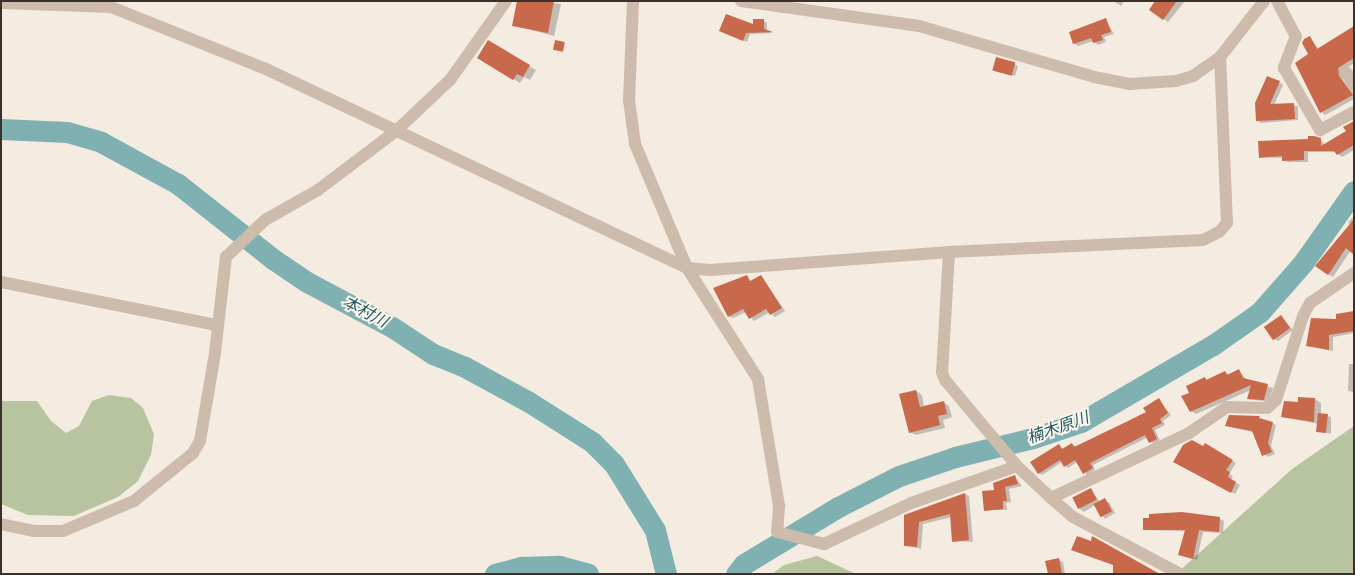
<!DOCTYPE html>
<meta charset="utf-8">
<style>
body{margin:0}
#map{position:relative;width:1355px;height:575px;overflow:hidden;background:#f4ebe1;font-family:Arial,"Noto Sans JP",sans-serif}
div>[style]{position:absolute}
.green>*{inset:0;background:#b8c4a0}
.shadow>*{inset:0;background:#0003}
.river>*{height:21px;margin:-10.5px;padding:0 10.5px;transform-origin:10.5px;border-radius:10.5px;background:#7fb0b2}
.building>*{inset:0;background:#c8694b;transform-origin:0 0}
.minor>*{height:12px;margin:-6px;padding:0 6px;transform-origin:6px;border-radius:6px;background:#cdbbac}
span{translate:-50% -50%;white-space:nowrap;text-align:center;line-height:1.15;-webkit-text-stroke:4px #fbf5ee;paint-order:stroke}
.water-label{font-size:16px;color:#1f5a5e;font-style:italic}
.frame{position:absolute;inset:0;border:2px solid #3b302b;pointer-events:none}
</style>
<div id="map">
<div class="green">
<i style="clip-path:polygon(109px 395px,131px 398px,143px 408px,154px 434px,151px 455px,138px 481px,118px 497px,74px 516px,28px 515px,1px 504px,1px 401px,37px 401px,51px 421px,66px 433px,79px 426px,92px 401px)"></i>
<i style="clip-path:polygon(1354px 426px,1354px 574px,1176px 574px,1292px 469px)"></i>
<i style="clip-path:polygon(817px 556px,856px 574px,772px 574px,784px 565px)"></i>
</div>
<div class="shadow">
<i style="clip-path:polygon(535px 1px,561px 4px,554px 36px,513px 25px)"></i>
<i style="clip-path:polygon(1113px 1px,1124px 1px,1121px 6px)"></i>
<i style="clip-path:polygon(1157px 1px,1185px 1px,1168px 22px,1151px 10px)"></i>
<i style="clip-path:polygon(1105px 19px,1114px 34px,1104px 37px,1106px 42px,1098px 45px,1093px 41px,1078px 46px,1074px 43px)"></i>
<i style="clip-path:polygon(764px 21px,767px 23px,767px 31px,773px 33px,750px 34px,747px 42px,724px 33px)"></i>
<i style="clip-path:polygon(1354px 28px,1354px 63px,1345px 69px,1343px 80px,1354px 93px,1354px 99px,1325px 115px,1321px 112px,1309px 37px,1319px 49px)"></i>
<i style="clip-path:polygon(489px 42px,536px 70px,530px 80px,524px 77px,520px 83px,478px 58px)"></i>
<i style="clip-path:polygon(1014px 64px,1018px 66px,1015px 76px,998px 71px)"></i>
<i style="clip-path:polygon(1279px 82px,1283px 85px,1274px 105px,1298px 106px,1298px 120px,1261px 123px,1257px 120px)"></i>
<i style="clip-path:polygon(1354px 123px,1354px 150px,1342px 157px,1336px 152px,1308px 152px,1308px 162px,1287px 162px,1283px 158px,1260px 157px,1320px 139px,1325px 145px,1347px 132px)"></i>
<i style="clip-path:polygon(1354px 216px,1354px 252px,1351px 250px,1333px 277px,1328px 274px,1350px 224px,1348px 222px)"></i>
<i style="clip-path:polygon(761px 276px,785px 311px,775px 317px,770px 312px,754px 321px,746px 312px,733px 318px,729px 316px)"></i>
<i style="clip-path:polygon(1354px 312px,1354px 333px,1333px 337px,1333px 351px,1307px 345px,1338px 320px)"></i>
<i style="clip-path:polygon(1281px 317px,1293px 330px,1278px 341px,1274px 339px)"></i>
<i style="clip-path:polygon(1349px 364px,1354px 364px,1354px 392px,1348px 391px)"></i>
<i style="clip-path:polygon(1239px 371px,1247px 380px,1273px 388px,1269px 402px,1249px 399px,1251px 390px,1196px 414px,1191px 411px,1190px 393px,1205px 378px,1208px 380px,1225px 372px,1230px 375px)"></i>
<i style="clip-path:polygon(916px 391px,922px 395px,924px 407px,943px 402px,949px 406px,952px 417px,943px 420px,945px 428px,916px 435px,910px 432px)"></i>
<i style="clip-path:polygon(1315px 399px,1321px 403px,1321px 415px,1331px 417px,1331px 434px,1319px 431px,1319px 424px,1282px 417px)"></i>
<i style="clip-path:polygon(1159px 400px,1171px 415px,1163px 421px,1165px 425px,1155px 430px,1160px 441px,1153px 444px,1148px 437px,1093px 465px,1095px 470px,1087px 475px,1077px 462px,1068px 468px,1062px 462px,1042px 475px,1039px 473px,1059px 445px,1064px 450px,1072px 444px,1076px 447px,1148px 413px)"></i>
<i style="clip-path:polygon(1261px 418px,1276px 425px,1271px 446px,1275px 454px,1267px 457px,1253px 432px,1230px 427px,1258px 424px)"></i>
<i style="clip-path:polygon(1205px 445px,1236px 463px,1229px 474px,1233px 476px,1231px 480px,1240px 485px,1235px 494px,1175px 462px)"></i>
<i style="clip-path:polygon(1015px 477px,1022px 486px,1009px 489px,1011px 502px,1006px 503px,1007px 510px,986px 510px,996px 492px)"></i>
<i style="clip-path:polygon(1091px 490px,1100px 502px,1109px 502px,1115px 513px,1105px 519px,1095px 505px,1084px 512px,1080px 509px,1073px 498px)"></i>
<i style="clip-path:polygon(965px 494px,969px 496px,973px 542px,954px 541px,952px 517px,923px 524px,921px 549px,906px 545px,905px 516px)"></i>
<i style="clip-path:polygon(1220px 519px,1224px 521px,1223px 533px,1203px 532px,1197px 560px,1180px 555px,1185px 531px,1145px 530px)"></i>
<i style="clip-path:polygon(1059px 560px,1063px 562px,1065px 574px,1049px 574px)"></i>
</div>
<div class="river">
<i style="left:1px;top:129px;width:66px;rotate:2.6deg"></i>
<i style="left:67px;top:132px;width:35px;rotate:16deg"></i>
<i style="left:101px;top:142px;width:88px;rotate:28.6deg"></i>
<i style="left:178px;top:184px;width:121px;rotate:38.3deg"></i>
<i style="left:273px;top:259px;width:41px;rotate:34.1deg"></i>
<i style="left:307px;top:282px;width:96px;rotate:27.9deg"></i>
<i style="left:392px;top:327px;width:49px;rotate:33.4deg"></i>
<i style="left:433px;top:354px;width:35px;rotate:22deg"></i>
<i style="left:465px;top:367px;width:73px;rotate:28.7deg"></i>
<i style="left:529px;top:402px;width:75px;rotate:32.4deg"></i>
<i style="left:592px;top:442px;width:31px;rotate:45deg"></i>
<i style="left:614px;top:464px;width:78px;rotate:58.2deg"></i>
<i style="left:655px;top:530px;width:45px;rotate:76deg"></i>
<i style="left:495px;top:574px;width:28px;rotate:-15deg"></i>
<i style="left:522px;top:567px;width:37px;rotate:-2deg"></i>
<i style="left:559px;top:566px;width:30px;rotate:15deg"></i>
<i style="left:736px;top:574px;width:13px;rotate:-51deg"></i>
<i style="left:744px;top:564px;width:110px;rotate:-31.2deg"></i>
<i style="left:838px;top:507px;width:68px;rotate:-26.9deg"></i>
<i style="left:899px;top:476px;width:59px;rotate:-18.7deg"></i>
<i style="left:955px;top:457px;width:80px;rotate:-13.7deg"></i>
<i style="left:1033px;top:438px;width:51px;rotate:-18.4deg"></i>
<i style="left:1081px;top:422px;width:153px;rotate:-30.3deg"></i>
<i style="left:1213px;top:345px;width:57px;rotate:-35.1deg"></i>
<i style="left:1260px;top:312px;width:65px;rotate:-48.7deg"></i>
<i style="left:1303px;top:263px;width:88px;rotate:-54.7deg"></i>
</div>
<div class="building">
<i style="clip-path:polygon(517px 1px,554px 1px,548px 33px,512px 26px)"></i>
<i style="clip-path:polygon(1155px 1px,1177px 1px,1163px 20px,1149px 10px)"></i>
<i style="clip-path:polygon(726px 14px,753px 24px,753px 19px,764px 19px,764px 29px,773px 32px,746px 33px,743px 41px,719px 31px)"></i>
<i style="clip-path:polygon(1106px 18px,1111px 32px,1101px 35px,1103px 40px,1093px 43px,1091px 38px,1073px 44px,1069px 32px)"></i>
<i style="clip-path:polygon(1354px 26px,1354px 58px,1338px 68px,1339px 76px,1353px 95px,1320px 113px,1295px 63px,1308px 54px,1302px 43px,1304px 39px,1310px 36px,1317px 49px)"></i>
<i style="clip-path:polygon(488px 40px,530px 65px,523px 77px,517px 74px,513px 80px,477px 58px)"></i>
<i style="left:555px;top:40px;width:10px;height:10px;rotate:11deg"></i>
<i style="left:996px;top:57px;width:20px;height:14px;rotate:15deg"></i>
<i style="clip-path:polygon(1267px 76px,1280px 81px,1270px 104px,1294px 103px,1295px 119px,1256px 121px,1255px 103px)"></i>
<i style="clip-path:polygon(1354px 121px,1354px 145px,1337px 155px,1334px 151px,1304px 151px,1304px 160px,1282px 161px,1282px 156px,1259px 158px,1258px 141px,1308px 139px,1308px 136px,1314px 136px,1321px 138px,1321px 146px,1346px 131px,1343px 127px)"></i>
<i style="clip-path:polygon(1354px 219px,1354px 255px,1346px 248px,1328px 275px,1315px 266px)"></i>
<i style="clip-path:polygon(747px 275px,750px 281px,761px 275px,782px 308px,770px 315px,766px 309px,749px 319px,743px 309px,728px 317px,713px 288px)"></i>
<i style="clip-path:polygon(1354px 311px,1354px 331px,1329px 335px,1329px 350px,1306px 346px,1311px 318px,1336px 319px,1336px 314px)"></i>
<i style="left:1281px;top:315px;width:16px;height:21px;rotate:55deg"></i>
<i style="clip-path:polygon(1239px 369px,1243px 378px,1268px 384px,1264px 400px,1247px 399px,1251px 385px,1190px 412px,1181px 396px,1189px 393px,1186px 386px,1205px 377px,1206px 380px,1225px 371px,1227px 375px)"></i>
<i style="clip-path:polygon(916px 390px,920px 407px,944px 401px,947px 414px,938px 416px,940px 425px,909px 433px,899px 394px)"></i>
<i style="clip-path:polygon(1298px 397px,1315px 398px,1314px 422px,1281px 417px,1284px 401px,1298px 402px)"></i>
<i style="clip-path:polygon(1159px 398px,1168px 413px,1160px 419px,1162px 423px,1152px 428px,1157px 439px,1149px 443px,1145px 435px,1090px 463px,1093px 468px,1083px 474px,1075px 460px,1064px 467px,1060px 460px,1038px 474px,1030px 462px,1059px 444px,1062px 449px,1072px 443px,1074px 447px,1126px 422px,1146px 412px,1143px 408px)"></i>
<i style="left:1318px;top:413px;width:10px;height:19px;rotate:6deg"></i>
<i style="clip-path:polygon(1229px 415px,1260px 416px,1259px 418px,1273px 422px,1268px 443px,1272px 452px,1262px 456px,1252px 431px,1225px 426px)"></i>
<i style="clip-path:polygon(1192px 440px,1203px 446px,1205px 443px,1233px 460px,1226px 470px,1230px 472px,1228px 477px,1236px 482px,1231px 493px,1173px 462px,1183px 445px)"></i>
<i style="clip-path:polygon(1015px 475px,1018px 484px,1005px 487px,1007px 501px,1003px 501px,1003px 509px,984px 511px,982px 491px,994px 490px,993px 483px)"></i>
<i style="left:1091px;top:488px;width:13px;height:21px;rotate:63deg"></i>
<i style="clip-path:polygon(965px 493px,969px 540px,952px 542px,950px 514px,919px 522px,917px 547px,904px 546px,904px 515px)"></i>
<i style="left:1105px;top:498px;width:15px;height:13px;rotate:62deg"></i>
<i style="clip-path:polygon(1182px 512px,1220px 517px,1219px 532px,1199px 530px,1193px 559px,1178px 555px,1185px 530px,1143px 530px,1143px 518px,1149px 518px,1149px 514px)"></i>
<i style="clip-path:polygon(1077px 536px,1091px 541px,1092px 536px,1160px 574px,1113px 574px,1113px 565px,1071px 550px)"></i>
<i style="clip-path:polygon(1059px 558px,1062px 574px,1048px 574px,1045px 561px)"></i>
</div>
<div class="minor">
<i style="left:633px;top:1px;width:99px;rotate:92.3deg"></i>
<i style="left:629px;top:100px;width:44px;rotate:82.2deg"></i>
<i style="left:635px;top:144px;width:134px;rotate:67.2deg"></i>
<i style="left:687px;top:268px;width:132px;rotate:57.4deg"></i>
<i style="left:758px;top:379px;width:129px;rotate:80.6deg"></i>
<i style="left:779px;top:506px;width:26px;rotate:94deg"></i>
<i style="left:777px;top:532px;width:49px;rotate:14.3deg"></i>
<i style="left:824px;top:544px;width:96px;rotate:-25.2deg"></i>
<i style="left:911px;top:503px;width:112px;rotate:-19.2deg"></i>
<i style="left:741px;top:1px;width:180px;rotate:8deg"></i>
<i style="left:919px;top:26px;width:182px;rotate:16.2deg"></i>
<i style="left:1094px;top:77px;width:36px;rotate:11deg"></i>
<i style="left:1129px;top:84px;width:47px;rotate:-3.7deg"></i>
<i style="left:1176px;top:81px;width:18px;rotate:-16deg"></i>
<i style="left:1193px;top:76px;width:33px;rotate:-35deg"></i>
<i style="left:1220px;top:57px;width:71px;rotate:-51.8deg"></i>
<i style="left:1277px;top:1px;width:40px;rotate:62deg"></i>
<i style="left:1296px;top:36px;width:34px;rotate:111deg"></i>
<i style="left:1284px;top:68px;width:72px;rotate:59.9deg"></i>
<i style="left:1320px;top:130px;width:38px;rotate:-28deg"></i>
<i style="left:1px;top:3px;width:110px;rotate:2.1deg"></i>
<i style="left:111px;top:7px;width:167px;rotate:21.8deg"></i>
<i style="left:266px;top:69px;width:466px;rotate:25.3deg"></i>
<i style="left:687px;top:268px;width:23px;rotate:5deg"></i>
<i style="left:710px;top:270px;width:240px;rotate:-4.3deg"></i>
<i style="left:949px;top:252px;width:254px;rotate:-2.7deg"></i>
<i style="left:1203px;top:240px;width:18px;rotate:-27deg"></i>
<i style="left:1219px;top:232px;width:12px;rotate:-48deg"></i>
<i style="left:1227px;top:223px;width:166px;rotate:-92.4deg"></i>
<i style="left:1346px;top:72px;width:15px;rotate:58deg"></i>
<i style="left:949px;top:252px;width:120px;rotate:93.3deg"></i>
<i style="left:942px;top:372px;width:9px;rotate:69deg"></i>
<i style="left:945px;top:380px;width:112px;rotate:50.1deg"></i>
<i style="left:1017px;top:466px;width:47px;rotate:43.3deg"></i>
<i style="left:1051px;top:498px;width:29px;rotate:41deg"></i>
<i style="left:1073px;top:517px;width:121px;rotate:28deg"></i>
<i style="left:1px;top:282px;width:220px;rotate:11.3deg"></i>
<i style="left:1051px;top:498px;width:153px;rotate:-25.2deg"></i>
<i style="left:1189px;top:433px;width:46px;rotate:-34.4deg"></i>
<i style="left:1227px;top:407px;width:40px;rotate:1.4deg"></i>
<i style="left:1267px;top:408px;width:12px;rotate:-42deg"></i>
<i style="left:1276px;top:400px;width:88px;rotate:-72.2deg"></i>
<i style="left:1303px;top:316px;width:15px;rotate:-62deg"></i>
<i style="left:1310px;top:303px;width:53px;rotate:-34.3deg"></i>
<i style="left:1px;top:524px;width:33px;rotate:12deg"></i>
<i style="left:33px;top:531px;width:30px"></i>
<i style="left:63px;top:531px;width:77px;rotate:-22.9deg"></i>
<i style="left:134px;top:501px;width:76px;rotate:-39.1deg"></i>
<i style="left:193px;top:453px;width:14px;rotate:-60deg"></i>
<i style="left:200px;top:441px;width:89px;rotate:-80.3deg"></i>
<i style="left:215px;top:353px;width:97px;rotate:-83.5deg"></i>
<i style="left:226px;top:257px;width:54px;rotate:-43.5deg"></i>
<i style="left:265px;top:220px;width:61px;rotate:-29.5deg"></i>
<i style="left:318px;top:190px;width:98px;rotate:-37.1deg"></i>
<i style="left:396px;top:131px;width:74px;rotate:-43.4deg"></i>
<i style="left:450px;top:80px;width:97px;rotate:-54.7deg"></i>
</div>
<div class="water-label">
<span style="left:365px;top:312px;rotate:28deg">本村川</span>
<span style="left:1058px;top:428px;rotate:-20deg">楠木原川</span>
</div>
<div class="frame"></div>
</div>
